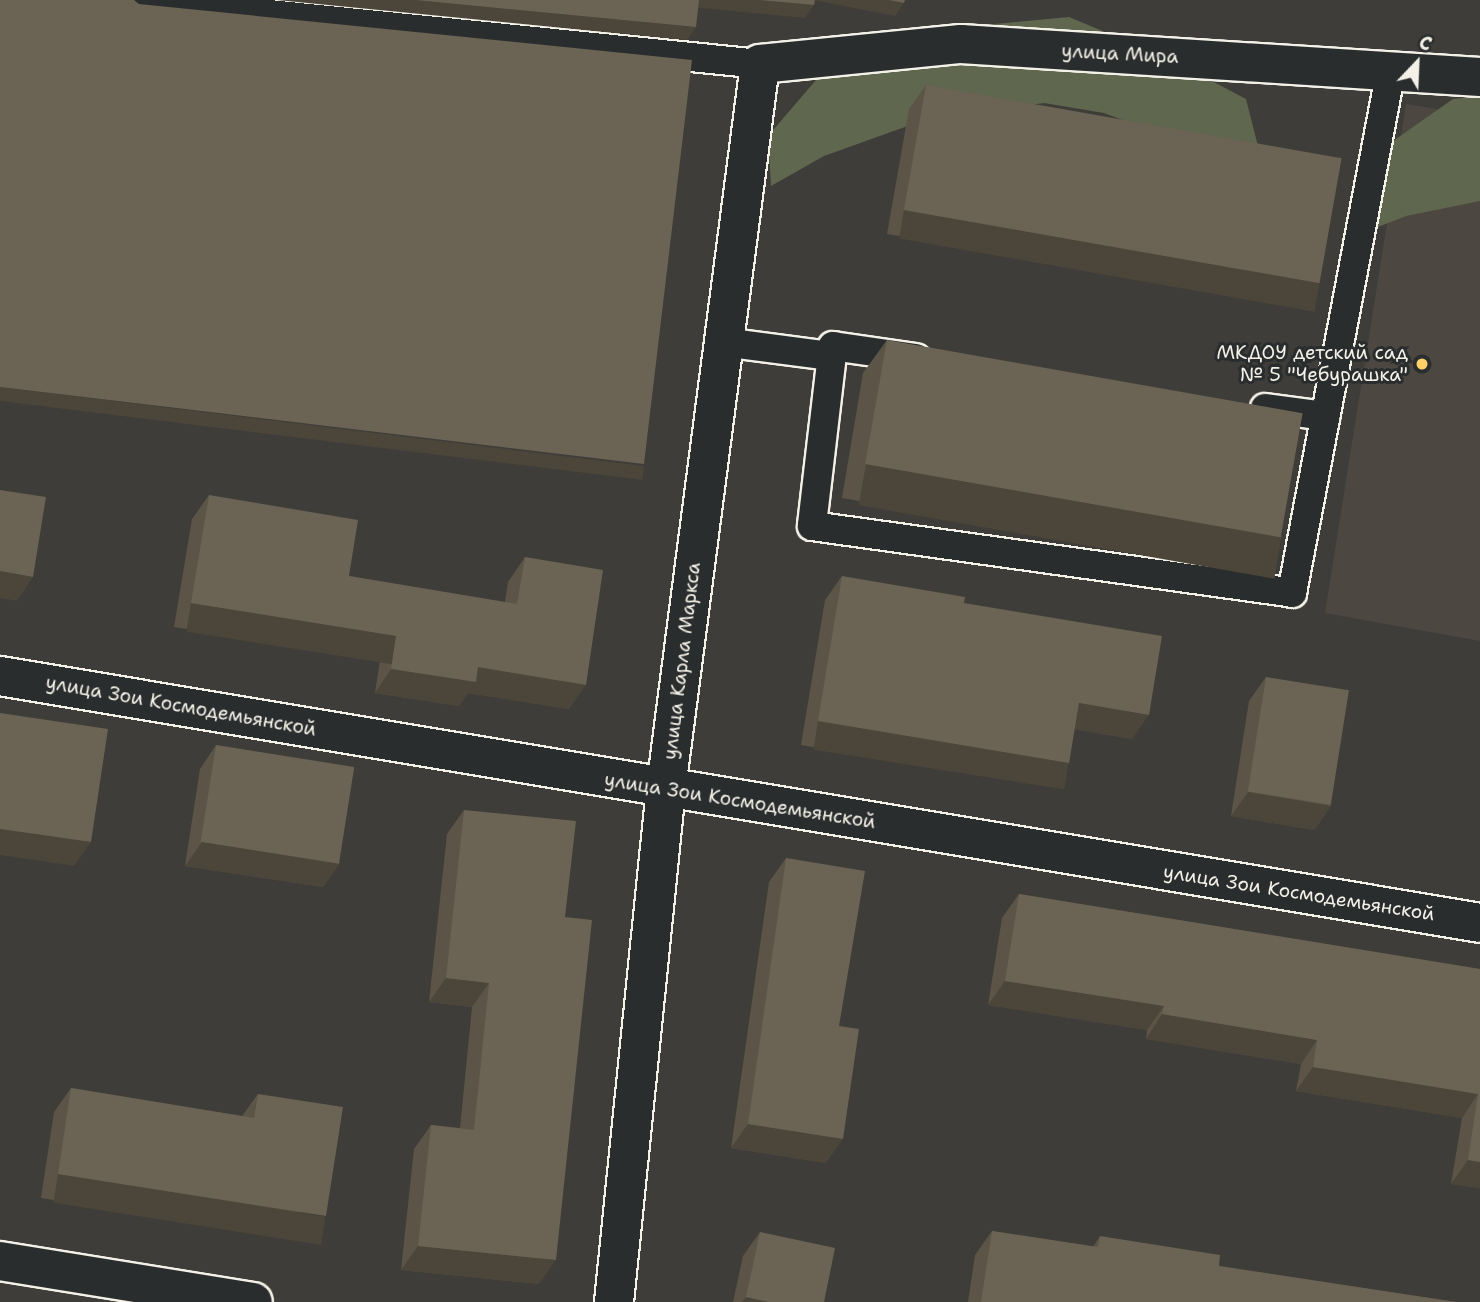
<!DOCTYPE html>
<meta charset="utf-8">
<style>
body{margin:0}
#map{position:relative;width:1480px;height:1302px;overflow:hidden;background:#3e3d39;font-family:"Shantell Sans",sans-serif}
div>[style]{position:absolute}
.built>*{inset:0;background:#4c4841}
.green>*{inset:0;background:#5f674e}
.roads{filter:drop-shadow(2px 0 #f4f1e8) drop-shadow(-2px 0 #f4f1e8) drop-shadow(0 2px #f4f1e8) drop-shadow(0 -2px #f4f1e8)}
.service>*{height:28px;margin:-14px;padding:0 14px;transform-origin:14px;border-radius:14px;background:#2a2d2e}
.minor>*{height:38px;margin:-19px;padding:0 19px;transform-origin:19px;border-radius:19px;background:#2a2d2e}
.wall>*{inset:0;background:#5c5547}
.shaded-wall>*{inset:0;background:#4b453a;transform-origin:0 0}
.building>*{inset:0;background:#6b6353;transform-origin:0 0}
.dots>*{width:19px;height:19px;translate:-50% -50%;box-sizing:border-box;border:4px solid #2a2d2e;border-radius:50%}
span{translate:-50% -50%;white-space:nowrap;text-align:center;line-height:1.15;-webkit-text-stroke:6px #2a2d2e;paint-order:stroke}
.street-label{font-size:19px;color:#f4f1e8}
.poi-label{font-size:19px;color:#f4f1e8}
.right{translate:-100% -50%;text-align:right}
.north{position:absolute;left:1382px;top:28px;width:70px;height:70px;-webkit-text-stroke:5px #2a2d2e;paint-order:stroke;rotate:23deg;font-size:19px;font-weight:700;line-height:28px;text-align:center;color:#f4f1e8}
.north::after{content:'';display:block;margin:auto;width:24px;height:32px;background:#f4f1e8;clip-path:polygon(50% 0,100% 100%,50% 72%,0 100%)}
</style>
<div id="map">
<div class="built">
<i style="clip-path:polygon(1406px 104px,1480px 116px,1480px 641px,1325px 613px)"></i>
</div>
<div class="green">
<i style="clip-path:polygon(1069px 17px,1172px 60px,1246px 99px,1260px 154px,1186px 144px,1104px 113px,1044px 103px,930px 118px,824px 156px,771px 186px,768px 136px,828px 66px,952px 28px)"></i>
<i style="clip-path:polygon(1480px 96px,1480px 201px,1406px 216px,1373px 229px,1376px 153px,1453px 99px)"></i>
</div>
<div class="roads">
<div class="service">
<i style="left:132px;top:0;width:631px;rotate:5.82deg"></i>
<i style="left:723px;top:342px;width:109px;rotate:7.4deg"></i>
<i style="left:916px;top:358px;width:84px;rotate:-171.8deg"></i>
<i style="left:833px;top:346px;width:181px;rotate:96.7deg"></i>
<i style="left:812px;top:526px;width:485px;rotate:7.9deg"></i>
<i style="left:1292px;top:593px;width:532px;rotate:-79.28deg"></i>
<i style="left:1265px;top:408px;width:61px;rotate:7.6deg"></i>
</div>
<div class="minor">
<i style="left:0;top:676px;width:1500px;rotate:9.47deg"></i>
<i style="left:0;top:1261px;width:256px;rotate:9.2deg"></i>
<i style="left:614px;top:1302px;width:517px;rotate:-84.22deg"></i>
<i style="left:666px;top:788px;width:730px;rotate:-82.6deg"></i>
<i style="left:760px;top:64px;width:202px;rotate:-5.7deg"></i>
<i style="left:961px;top:44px;width:520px;rotate:3.64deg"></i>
</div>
</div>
<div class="wall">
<i style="clip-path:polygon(926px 85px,1303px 306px,887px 234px,909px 109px)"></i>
<i style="clip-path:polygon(887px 340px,1282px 536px,1258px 570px,842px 498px,863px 373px)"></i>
<i style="clip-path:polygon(209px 495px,349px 576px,505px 602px,508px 582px,525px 557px,569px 709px,468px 693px,459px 706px,375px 693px,380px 660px,174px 627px,192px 519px)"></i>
<i style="clip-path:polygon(842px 576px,1132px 739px,1074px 729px,1069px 763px,1052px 787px,801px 745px,825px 600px)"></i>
<i style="clip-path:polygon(1266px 677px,1331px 806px,1314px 830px,1231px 816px,1249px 701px)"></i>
<i style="clip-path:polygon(216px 745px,340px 863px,323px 887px,185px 866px,200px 769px)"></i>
<i style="clip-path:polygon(464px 810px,565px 917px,539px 1284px,401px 1270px,414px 1149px,431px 1125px,460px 1128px,472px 1007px,429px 1002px,447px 834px)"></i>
<i style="clip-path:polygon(786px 858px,839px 1026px,826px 1163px,731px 1148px,769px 882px)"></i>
<i style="clip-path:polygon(1019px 894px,1480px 969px,1480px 1188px,1451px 1184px,1462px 1118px,1296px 1091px,1301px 1064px,1146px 1039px,1147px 1030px,988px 1005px,1002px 918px)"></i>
<i style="clip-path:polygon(71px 1088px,242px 1116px,258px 1094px,309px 1240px,41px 1198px,54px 1112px)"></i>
<i style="clip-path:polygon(992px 1231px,1093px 1247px,1100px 1236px,1219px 1266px,1456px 1302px,968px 1302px,975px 1255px)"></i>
<i style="clip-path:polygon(760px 1232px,824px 1302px,733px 1302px,743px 1256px)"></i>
</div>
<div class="shaded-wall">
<i style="clip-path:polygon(277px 0,415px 0,696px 27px,687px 40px)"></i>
<i style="clip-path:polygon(696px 0,758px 0,814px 5px,805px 18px,691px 7px)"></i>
<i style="clip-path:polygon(813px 0,888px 0,904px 3px,895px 16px)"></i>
<i style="left:904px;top:210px;width:422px;height:29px;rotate:10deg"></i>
<i style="left:0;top:387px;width:649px;height:14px;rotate:7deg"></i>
<i style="left:866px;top:464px;width:422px;height:42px;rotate:10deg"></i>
<i style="clip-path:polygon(0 571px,33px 577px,17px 601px,0 598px)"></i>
<i style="left:191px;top:603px;width:208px;height:29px;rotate:9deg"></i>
<i style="clip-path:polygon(478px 667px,586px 685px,569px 709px,468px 693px,459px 706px,375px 693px,391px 669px)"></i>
<i style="clip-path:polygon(1079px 703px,1149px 715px,1132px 739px,1062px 727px)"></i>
<i style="left:818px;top:721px;width:254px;height:29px;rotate:9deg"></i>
<i style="clip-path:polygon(1248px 792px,1331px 806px,1314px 830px,1231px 816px)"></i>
<i style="clip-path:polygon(0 829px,91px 842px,74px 866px,0 855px)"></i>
<i style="clip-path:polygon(202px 842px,340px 863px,323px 887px,185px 866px)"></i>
<i style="clip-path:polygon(446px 978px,489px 983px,472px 1007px,429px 1002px)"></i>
<i style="clip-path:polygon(1005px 981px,1164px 1006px,1147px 1030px,988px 1005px)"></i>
<i style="clip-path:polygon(1162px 1014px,1317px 1040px,1301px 1064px,1146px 1039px)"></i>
<i style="clip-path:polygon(1313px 1067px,1478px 1094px,1462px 1118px,1296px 1091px)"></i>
<i style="clip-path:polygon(748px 1124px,843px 1139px,826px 1163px,731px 1148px)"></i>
<i style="clip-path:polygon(1468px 1160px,1480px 1162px,1480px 1188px,1451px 1184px)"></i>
<i style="left:58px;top:1174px;width:271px;height:29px;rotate:9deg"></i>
<i style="clip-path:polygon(418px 1246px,556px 1260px,539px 1284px,401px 1270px)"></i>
<i style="clip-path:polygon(746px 1297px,769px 1302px,742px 1302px)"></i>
</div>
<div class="building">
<i style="clip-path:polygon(0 0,134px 0,139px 4px,692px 60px,644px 464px,0 387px)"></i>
<i style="clip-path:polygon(415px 0,699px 0,696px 27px)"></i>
<i style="clip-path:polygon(758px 0,815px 0,814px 5px)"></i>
<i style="clip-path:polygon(888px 0,905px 0,904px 3px)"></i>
<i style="left:926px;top:85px;width:422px;height:127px;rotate:10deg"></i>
<i style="left:887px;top:340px;width:422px;height:126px;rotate:10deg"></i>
<i style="clip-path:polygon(0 490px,46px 497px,33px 577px,0 571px)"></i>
<i style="clip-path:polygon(209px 495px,358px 520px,349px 576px,517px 604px,525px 557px,603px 570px,586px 685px,478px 667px,476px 682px,391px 669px,396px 636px,191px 603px)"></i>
<i style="clip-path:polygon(842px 576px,965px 597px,964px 603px,1162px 636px,1149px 715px,1079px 703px,1069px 763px,818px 721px)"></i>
<i style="left:1266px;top:677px;width:84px;height:116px;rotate:9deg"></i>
<i style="clip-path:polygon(0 713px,108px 729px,91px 842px,0 829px)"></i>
<i style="left:216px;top:745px;width:140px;height:98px;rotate:9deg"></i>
<i style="clip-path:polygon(464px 810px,576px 821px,565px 917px,592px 920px,556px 1260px,418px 1246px,431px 1125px,474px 1130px,489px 983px,446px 978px)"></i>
<i style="clip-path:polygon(786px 858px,865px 871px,839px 1026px,859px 1029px,843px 1139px,748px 1124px)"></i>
<i style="clip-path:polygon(1019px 894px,1480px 969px,1480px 1162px,1468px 1160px,1478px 1094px,1313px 1067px,1317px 1040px,1162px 1014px,1164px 1006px,1005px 981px)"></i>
<i style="clip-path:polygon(71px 1088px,254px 1118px,258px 1094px,343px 1107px,326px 1216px,58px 1174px)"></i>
<i style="clip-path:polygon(992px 1231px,1098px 1247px,1100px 1236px,1220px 1255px,1219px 1266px,1456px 1302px,981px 1302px)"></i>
<i style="clip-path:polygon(760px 1232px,835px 1248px,824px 1302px,769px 1302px,746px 1297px)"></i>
</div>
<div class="dots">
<i style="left:1422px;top:364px;background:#ffd166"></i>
</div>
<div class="street-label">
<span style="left:1120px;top:54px;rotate:3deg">улица Мира</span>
<span style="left:682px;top:661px;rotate:-83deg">улица Карла Маркса</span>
<span style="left:181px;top:706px;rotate:10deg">улица Зои Космодемьянской</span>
<span style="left:740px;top:801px;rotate:9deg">улица Зои Космодемьянской</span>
<span style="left:1299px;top:893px;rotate:9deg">улица Зои Космодемьянской</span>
</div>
<div class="poi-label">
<span class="right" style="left:1408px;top:364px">МКДОУ детский сад<br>№ 5 "Чебурашка"</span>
</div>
<div class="north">С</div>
</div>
